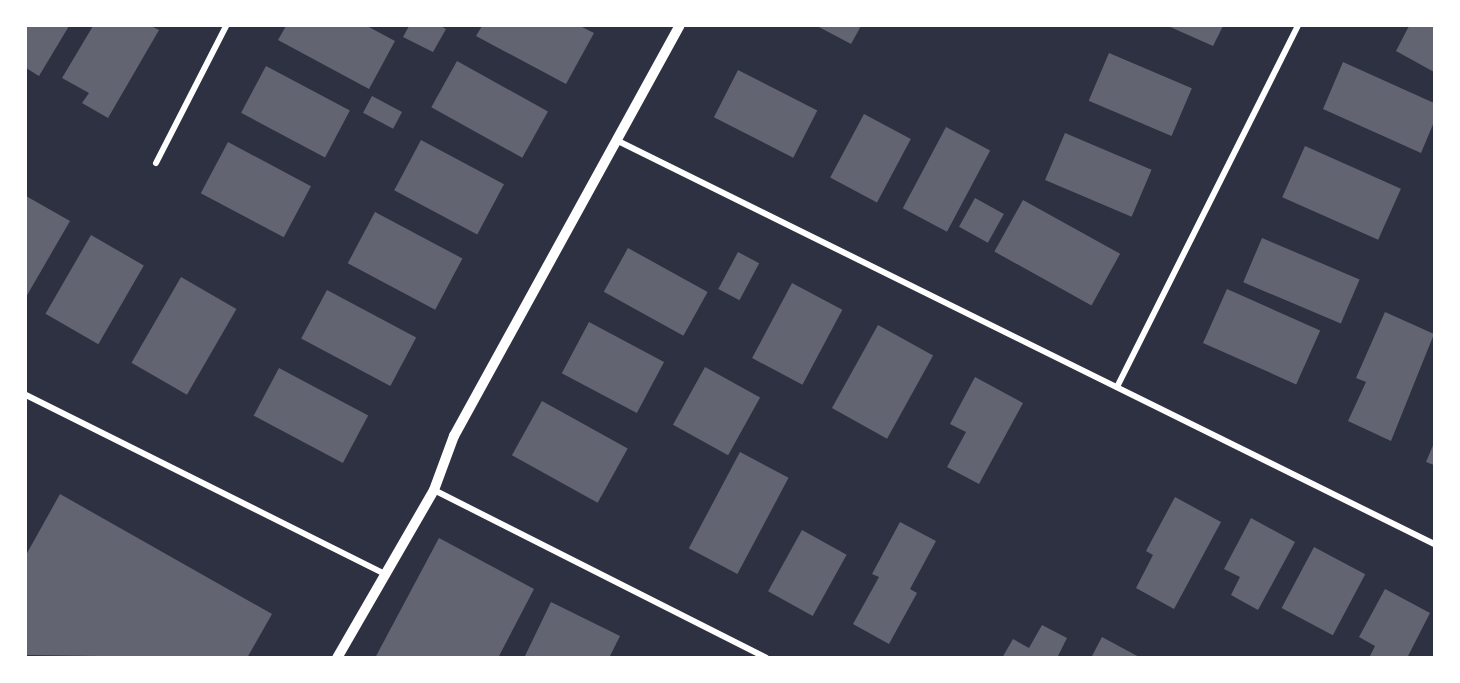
<!DOCTYPE html>
<style>
body{margin:0}
#map{position:relative;width:1460px;height:683px;overflow:hidden;background:#2d3142;font-family:"Exo 2",sans-serif}
div>[style]{position:absolute}
.building>*{inset:0;background:#626471;transform-origin:0 0}
.minor>*{height:6px;margin:-3px;padding:0 3px;transform-origin:3px;border-radius:3px;background:#fff}
.tertiary>*{height:10px;margin:-5px;padding:0 5px;transform-origin:5px;border-radius:5px;background:#fff}
span{translate:-50% -50%;white-space:nowrap;text-align:center;line-height:1.15;-webkit-text-stroke:6px #fff;paint-order:stroke}
.frame{position:absolute;inset:0;border:27px solid #fff;pointer-events:none}
</style>
<div id="map">
<div class="building">
<i style="clip-path:polygon(26px 26px,69px 26px,39px 76px,26px 68px)"></i>
<i style="clip-path:polygon(93px 26px,151px 26px,159px 30px,108px 118px,82px 103px,89px 93px,62px 78px)"></i>
<i style="clip-path:polygon(286px 26px,367px 26px,395px 41px,369px 89px,278px 40px)"></i>
<i style="clip-path:polygon(409px 26px,440px 26px,446px 29px,433px 52px,403px 37px)"></i>
<i style="clip-path:polygon(482px 26px,580px 26px,594px 33px,566px 84px,476px 36px)"></i>
<i style="clip-path:polygon(817px 26px,861px 26px,851px 44px)"></i>
<i style="clip-path:polygon(1168px 26px,1223px 26px,1213px 46px)"></i>
<i style="clip-path:polygon(1409px 26px,1434px 26px,1434px 72px,1396px 51px)"></i>
<i style="left:1109px;top:53px;width:90px;height:52px;rotate:23deg"></i>
<i style="left:457px;top:61px;width:104px;height:53px;rotate:29deg"></i>
<i style="clip-path:polygon(1343px 62px,1434px 103px,1434px 122px,1421px 153px,1323px 109px)"></i>
<i style="left:266px;top:66px;width:95px;height:53px;rotate:28deg"></i>
<i style="left:738px;top:70px;width:89px;height:53px;rotate:27deg"></i>
<i style="left:372px;top:96px;width:34px;height:19px;rotate:28deg"></i>
<i style="left:864px;top:114px;width:53px;height:72px;rotate:28deg"></i>
<i style="left:946px;top:127px;width:50px;height:92px;rotate:28deg"></i>
<i style="left:1065px;top:133px;width:94px;height:51px;rotate:23deg"></i>
<i style="left:421px;top:140px;width:94px;height:57px;rotate:28deg"></i>
<i style="left:228px;top:142px;width:94px;height:58px;rotate:28deg"></i>
<i style="left:1305px;top:146px;width:105px;height:56px;rotate:24deg"></i>
<i style="clip-path:polygon(26px 196px,70px 221px,26px 297px)"></i>
<i style="left:975px;top:198px;width:33px;height:33px;rotate:29deg"></i>
<i style="left:1023px;top:200px;width:111px;height:59px;rotate:29deg"></i>
<i style="left:375px;top:212px;width:99px;height:58px;rotate:28deg"></i>
<i style="left:91px;top:235px;width:61px;height:91px;rotate:30deg"></i>
<i style="left:1262px;top:238px;width:106px;height:48px;rotate:23deg"></i>
<i style="left:628px;top:248px;width:91px;height:50px;rotate:29deg"></i>
<i style="left:738px;top:252px;width:24px;height:42px;rotate:28deg"></i>
<i style="left:181px;top:277px;width:64px;height:99px;rotate:30deg"></i>
<i style="left:792px;top:283px;width:57px;height:85px;rotate:28deg"></i>
<i style="left:1227px;top:289px;width:102px;height:59px;rotate:24deg"></i>
<i style="left:327px;top:290px;width:101px;height:55px;rotate:28deg"></i>
<i style="clip-path:polygon(1385px 312px,1434px 334px,1391px 441px,1348px 421px,1366px 382px,1356px 378px)"></i>
<i style="left:589px;top:322px;width:85px;height:58px;rotate:28deg"></i>
<i style="left:878px;top:325px;width:63px;height:95px;rotate:29deg"></i>
<i style="left:705px;top:367px;width:63px;height:66px;rotate:29deg"></i>
<i style="left:279px;top:368px;width:101px;height:54px;rotate:28deg"></i>
<i style="clip-path:polygon(975px 377px,1023px 403px,979px 484px,947px 467px,966px 432px,950px 424px)"></i>
<i style="left:542px;top:401px;width:98px;height:62px;rotate:29deg"></i>
<i style="clip-path:polygon(1434px 443px,1434px 465px,1426px 462px)"></i>
<i style="left:740px;top:452px;width:55px;height:109px;rotate:28deg"></i>
<i style="clip-path:polygon(60px 494px,272px 614px,247px 658px,26px 655px,26px 555px)"></i>
<i style="clip-path:polygon(1175px 497px,1221px 522px,1174px 609px,1136px 588px,1153px 555px,1146px 551px)"></i>
<i style="clip-path:polygon(1251px 518px,1295px 542px,1258px 610px,1231px 595px,1240px 577px,1224px 569px)"></i>
<i style="clip-path:polygon(900px 522px,936px 541px,910px 589px,917px 593px,889px 644px,853px 624px,879px 577px,872px 574px)"></i>
<i style="left:802px;top:530px;width:51px;height:70px;rotate:29deg"></i>
<i style="clip-path:polygon(439px 538px,534px 589px,498px 658px,375px 658px)"></i>
<i style="left:1314px;top:547px;width:58px;height:69px;rotate:28deg"></i>
<i style="clip-path:polygon(1385px 589px,1430px 613px,1407px 658px,1369px 658px,1375px 646px,1359px 637px)"></i>
<i style="clip-path:polygon(551px 602px,620px 636px,609px 658px,524px 658px)"></i>
<i style="clip-path:polygon(1042px 625px,1067px 638px,1057px 658px,1002px 658px,1013px 639px,1029px 648px)"></i>
<i style="clip-path:polygon(1102px 637px,1141px 658px,1091px 658px)"></i>
</div>
<div class="minor">
<i style="left:616px;top:140px;width:912px;rotate:26.28deg"></i>
<i style="left:156px;top:163px;width:154px;rotate:-62.9deg"></i>
<i style="left:1117px;top:387px;width:404px;rotate:-63.4deg"></i>
<i style="left:26px;top:395px;width:403px;rotate:26.5deg"></i>
<i style="left:434px;top:490px;width:372px;rotate:26.8deg"></i>
</div>
<div class="tertiary">
<i style="left:337px;top:658px;width:194px;rotate:-60deg"></i>
<i style="left:434px;top:490px;width:58px;rotate:-69.7deg"></i>
<i style="left:454px;top:436px;width:468px;rotate:-61.2deg"></i>
</div>
<div class="frame"></div>
</div>
